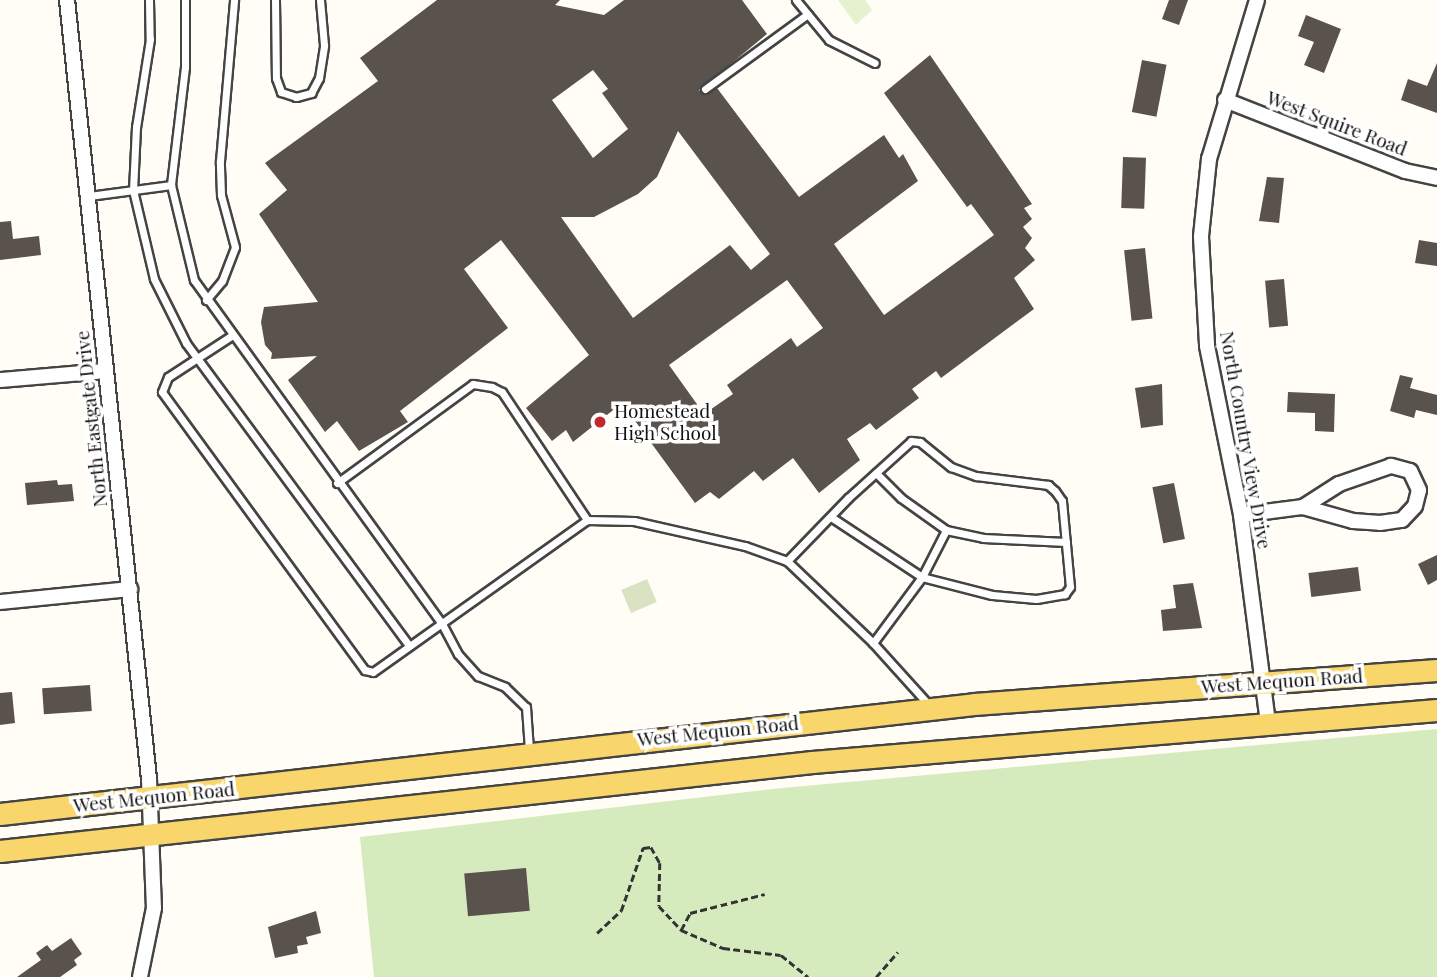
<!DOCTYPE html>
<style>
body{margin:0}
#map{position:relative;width:1437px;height:977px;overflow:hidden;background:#fffdf5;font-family:"Playfair Display",serif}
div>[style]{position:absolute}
.green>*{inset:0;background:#d5ebbd}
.cemetery>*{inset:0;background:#d9e3c4;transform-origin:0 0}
.pitch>*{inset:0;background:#e6f2cf}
.building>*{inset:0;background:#5a524d;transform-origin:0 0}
.path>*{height:2.5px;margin-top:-1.25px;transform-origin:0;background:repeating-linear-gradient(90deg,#333 0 7px,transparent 0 10.5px)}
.roads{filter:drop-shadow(2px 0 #444) drop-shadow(-2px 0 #444) drop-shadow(0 2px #444) drop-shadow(0 -2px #444)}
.lane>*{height:7px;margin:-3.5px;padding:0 3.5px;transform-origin:3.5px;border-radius:3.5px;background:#fff}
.street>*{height:14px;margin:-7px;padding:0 7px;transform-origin:7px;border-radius:7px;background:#fff}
.primary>*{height:21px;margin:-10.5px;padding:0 10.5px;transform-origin:10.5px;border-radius:10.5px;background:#f9d66b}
.dots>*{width:19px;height:19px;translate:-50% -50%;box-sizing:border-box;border:4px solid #fff;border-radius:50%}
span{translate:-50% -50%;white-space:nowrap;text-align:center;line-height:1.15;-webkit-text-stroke:7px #fff;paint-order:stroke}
.street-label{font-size:19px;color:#111}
.poi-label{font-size:19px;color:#111}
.left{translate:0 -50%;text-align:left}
</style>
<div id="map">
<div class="green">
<i style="clip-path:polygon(1437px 729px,1437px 977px,374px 977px,360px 837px,782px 788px)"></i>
</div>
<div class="cemetery">
<i style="left:647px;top:579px;width:25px;height:28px;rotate:67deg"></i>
</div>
<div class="pitch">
<i style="clip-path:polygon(838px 0,865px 0,872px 10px,856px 25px)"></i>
</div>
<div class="building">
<i style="clip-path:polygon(evenodd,437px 0,560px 0,555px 5px,604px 15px,624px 0,742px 0,767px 34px,699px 90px,706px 95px,717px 88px,799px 197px,884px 135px,899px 158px,903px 154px,918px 181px,834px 244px,884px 315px,994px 235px,971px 204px,967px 207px,884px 93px,930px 55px,1032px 204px,1024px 208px,1032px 219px,1023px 227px,1032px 238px,1025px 248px,1035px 260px,1014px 278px,1034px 309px,941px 378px,936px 371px,912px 389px,919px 398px,876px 430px,870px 423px,847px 439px,860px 460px,819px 493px,793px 458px,763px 481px,754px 471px,719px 499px,710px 492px,695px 503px,622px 403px,573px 442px,566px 430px,552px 441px,526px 408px,589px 355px,501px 240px,464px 269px,508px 328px,400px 411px,408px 422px,359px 451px,337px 421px,325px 432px,288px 380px,317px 356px,271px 359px,272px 353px,265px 345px,261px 322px,264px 307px,318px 302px,259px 214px,287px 190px,265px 163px,378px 81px,360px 58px,437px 0,593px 70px,608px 89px,602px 93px,628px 129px,593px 158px,552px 100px,593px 70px,437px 0,678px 131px,770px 254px,751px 270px,730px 245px,633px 318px,561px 217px,594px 217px,638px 194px,657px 177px,678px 131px,437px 0,787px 280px,823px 328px,797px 347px,791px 338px,727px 385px,733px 394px,704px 414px,669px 365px,787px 280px)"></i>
<i style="clip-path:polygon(1169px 0,1188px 0,1179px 25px,1162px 19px)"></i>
<i style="clip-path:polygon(1306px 15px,1341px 29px,1324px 73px,1304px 65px,1314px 42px,1298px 36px)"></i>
<i style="left:1142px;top:60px;width:25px;height:53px;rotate:11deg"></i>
<i style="clip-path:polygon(1437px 63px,1437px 113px,1401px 100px,1408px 79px,1427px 86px)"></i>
<i style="left:1123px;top:157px;width:23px;height:51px;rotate:2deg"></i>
<i style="clip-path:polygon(1267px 177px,1284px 178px,1279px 223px,1259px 221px)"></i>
<i style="clip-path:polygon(11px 221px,13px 239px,39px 236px,41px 255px,0 260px,0 222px)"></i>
<i style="clip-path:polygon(1419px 240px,1437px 243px,1437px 266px,1415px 263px)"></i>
<i style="left:1145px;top:248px;width:71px;height:21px;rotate:84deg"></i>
<i style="left:1284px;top:279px;width:47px;height:19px;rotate:85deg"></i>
<i style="clip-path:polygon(1400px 375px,1413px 378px,1410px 388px,1437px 395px,1437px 415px,1416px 410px,1414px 418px,1390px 411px)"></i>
<i style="clip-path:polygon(1162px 384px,1163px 425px,1141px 428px,1135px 388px)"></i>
<i style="clip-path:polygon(1288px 392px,1335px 394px,1334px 432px,1315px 431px,1315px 413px,1287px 412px)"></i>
<i style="clip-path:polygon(57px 480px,58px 485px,72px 484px,74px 501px,27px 505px,25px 483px)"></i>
<i style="left:1174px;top:483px;width:57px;height:22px;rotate:79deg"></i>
<i style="clip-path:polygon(1437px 555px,1437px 580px,1428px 585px,1418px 564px)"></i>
<i style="left:1358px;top:567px;width:24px;height:50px;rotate:83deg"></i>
<i style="clip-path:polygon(1193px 583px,1202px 628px,1163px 631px,1161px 610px,1176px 608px,1173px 585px)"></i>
<i style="left:90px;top:685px;width:26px;height:48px;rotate:86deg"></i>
<i style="clip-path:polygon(12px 692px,15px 723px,0 725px,0 693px)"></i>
<i style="left:526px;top:868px;width:43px;height:62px;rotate:85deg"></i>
<i style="clip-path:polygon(316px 911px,321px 933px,306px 937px,308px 944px,297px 946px,298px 953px,275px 958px,268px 927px)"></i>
<i style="clip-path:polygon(71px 938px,82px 954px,74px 960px,77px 965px,60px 977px,17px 977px,41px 960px,36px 953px,47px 945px,52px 951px)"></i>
</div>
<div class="path">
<i style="left:681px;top:930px;width:19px;rotate:-62deg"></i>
<i style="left:690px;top:913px;width:77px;rotate:-14.2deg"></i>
<i style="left:597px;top:933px;width:33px;rotate:-43deg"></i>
<i style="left:621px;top:911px;width:67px;rotate:-70.8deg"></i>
<i style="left:643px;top:848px;width:8px;rotate:-7deg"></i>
<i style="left:651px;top:847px;width:18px;rotate:61deg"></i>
<i style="left:660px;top:863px;width:43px;rotate:91.3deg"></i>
<i style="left:659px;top:906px;width:33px;rotate:47deg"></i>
<i style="left:681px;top:930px;width:46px;rotate:23.2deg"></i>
<i style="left:723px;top:948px;width:58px;rotate:6.9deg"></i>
<i style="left:781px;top:955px;width:35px;rotate:39deg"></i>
<i style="left:876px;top:977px;width:33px;rotate:-49deg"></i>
</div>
<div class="roads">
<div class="lane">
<i style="left:149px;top:0;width:39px;rotate:89deg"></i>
<i style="left:150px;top:39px;width:89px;rotate:99deg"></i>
<i style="left:136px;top:127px;width:63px;rotate:92.7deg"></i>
<i style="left:133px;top:190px;width:91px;rotate:76.7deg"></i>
<i style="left:154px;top:279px;width:72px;rotate:63.4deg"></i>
<i style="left:186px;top:343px;width:376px;rotate:53.6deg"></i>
<i style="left:185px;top:0;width:67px;rotate:90deg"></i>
<i style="left:185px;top:67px;width:119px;rotate:96.8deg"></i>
<i style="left:171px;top:185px;width:98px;rotate:76.4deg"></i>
<i style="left:194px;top:280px;width:422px;rotate:54.2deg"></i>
<i style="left:441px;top:622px;width:36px;rotate:62deg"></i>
<i style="left:458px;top:654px;width:30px;rotate:48deg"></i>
<i style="left:478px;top:676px;width:29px;rotate:22deg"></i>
<i style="left:505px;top:687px;width:29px;rotate:44deg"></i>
<i style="left:526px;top:707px;width:43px;rotate:86deg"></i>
<i style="left:275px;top:0;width:78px;rotate:89.3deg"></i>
<i style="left:276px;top:78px;width:15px;rotate:70deg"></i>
<i style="left:281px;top:92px;width:16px;rotate:18deg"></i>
<i style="left:296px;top:97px;width:16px;rotate:-15deg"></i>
<i style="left:311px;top:93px;width:17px;rotate:-62deg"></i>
<i style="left:319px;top:78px;width:33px;rotate:-81deg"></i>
<i style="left:324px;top:45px;width:45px;rotate:-95.1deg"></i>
<i style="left:796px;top:0;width:52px;rotate:50.5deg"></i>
<i style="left:829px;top:40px;width:51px;rotate:26.6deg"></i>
<i style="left:705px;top:89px;width:127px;rotate:-36.1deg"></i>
<i style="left:89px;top:196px;width:83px;rotate:-7.6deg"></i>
<i style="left:206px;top:300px;width:25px;rotate:-50deg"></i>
<i style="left:222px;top:281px;width:36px;rotate:-69deg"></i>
<i style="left:235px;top:247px;width:54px;rotate:-105.1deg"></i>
<i style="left:221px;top:195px;width:34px;rotate:-92deg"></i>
<i style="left:220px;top:161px;width:162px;rotate:-85deg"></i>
<i style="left:231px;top:336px;width:75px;rotate:146.9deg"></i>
<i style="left:168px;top:377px;width:16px;rotate:112deg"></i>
<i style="left:162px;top:392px;width:344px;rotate:53.9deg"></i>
<i style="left:365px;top:670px;width:8px;rotate:14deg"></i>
<i style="left:373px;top:672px;width:262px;rotate:-35.4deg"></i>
<i style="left:587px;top:520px;width:47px;rotate:1.2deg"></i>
<i style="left:634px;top:521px;width:114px;rotate:12.7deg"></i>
<i style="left:745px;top:546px;width:45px;rotate:19.7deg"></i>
<i style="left:787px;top:561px;width:119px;rotate:43.6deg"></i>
<i style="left:873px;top:643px;width:82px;rotate:-53.4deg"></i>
<i style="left:922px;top:577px;width:53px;rotate:-62.9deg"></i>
<i style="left:876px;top:473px;width:35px;rotate:45deg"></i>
<i style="left:901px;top:498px;width:55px;rotate:35.4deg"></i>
<i style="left:946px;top:530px;width:38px;rotate:12deg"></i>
<i style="left:983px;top:538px;width:83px;rotate:2.8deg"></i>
<i style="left:337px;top:483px;width:168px;rotate:-36.1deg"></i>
<i style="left:473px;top:384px;width:19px;rotate:9deg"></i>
<i style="left:492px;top:387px;width:11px;rotate:27deg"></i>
<i style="left:502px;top:392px;width:154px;rotate:56.4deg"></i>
<i style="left:787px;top:561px;width:88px;rotate:-45.9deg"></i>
<i style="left:848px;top:498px;width:85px;rotate:-42.1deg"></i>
<i style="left:911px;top:441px;width:9px;rotate:6deg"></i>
<i style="left:920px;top:442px;width:40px;rotate:39deg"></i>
<i style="left:951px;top:467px;width:27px;rotate:20deg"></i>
<i style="left:976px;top:476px;width:73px;rotate:7.1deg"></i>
<i style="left:1048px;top:485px;width:9px;rotate:41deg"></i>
<i style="left:1055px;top:491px;width:12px;rotate:55deg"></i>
<i style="left:1062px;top:501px;width:86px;rotate:84.7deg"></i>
<i style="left:1070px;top:587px;width:9px;rotate:126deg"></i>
<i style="left:1065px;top:594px;width:29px;rotate:170deg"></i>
<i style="left:1036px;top:599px;width:44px;rotate:-174.8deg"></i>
<i style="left:992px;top:595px;width:72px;rotate:-165.6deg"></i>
<i style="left:922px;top:577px;width:109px;rotate:-146.6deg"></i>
<i style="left:873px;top:643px;width:84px;rotate:47.9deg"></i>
</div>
<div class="street">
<i style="left:67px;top:0;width:783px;rotate:83.99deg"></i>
<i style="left:149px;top:779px;width:129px;rotate:87.8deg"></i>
<i style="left:154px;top:908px;width:70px;rotate:101.5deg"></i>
<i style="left:1257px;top:0;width:166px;rotate:106.8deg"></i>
<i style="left:1209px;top:159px;width:78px;rotate:95.9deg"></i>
<i style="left:1201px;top:237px;width:109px;rotate:86.8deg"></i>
<i style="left:1207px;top:346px;width:172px;rotate:78.6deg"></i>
<i style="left:1241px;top:515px;width:211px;rotate:82.6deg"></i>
<i style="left:1225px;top:100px;width:193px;rotate:21.5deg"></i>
<i style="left:1405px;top:171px;width:33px;rotate:12deg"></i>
<i style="left:0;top:380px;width:105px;rotate:-4.9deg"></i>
<i style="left:1241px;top:515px;width:63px;rotate:-7.4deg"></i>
<i style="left:1303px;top:507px;width:52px;rotate:15.6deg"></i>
<i style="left:1353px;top:521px;width:27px;rotate:4deg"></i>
<i style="left:1380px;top:523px;width:22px;rotate:-8deg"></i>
<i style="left:1402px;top:520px;width:19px;rotate:-47deg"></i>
<i style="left:1415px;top:506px;width:16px;rotate:-76deg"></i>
<i style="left:1419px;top:490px;width:21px;rotate:-115deg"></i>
<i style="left:1410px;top:471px;width:20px;rotate:-165deg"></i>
<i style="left:1391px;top:466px;width:55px;rotate:160.9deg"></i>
<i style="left:1339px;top:484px;width:43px;rotate:147.4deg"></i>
<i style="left:0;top:602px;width:131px;rotate:-5.7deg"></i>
</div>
<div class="primary">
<i style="left:0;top:814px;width:980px;rotate:-6.44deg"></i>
<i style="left:974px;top:704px;width:464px;rotate:-4.2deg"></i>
<i style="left:0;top:851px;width:817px;rotate:-6.25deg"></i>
<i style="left:812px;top:762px;width:627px;rotate:-4.76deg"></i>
</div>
</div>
<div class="dots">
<i style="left:600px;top:422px;background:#c4262e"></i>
</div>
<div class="street-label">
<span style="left:1337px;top:123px;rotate:21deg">West Squire Road</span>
<span style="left:91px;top:419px;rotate:-96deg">North Eastgate Drive</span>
<span style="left:1246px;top:440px;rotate:80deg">North Country View Drive</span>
<span style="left:1282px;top:681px;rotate:-4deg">West Mequon Road</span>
<span style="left:718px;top:731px;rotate:-6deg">West Mequon Road</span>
<span style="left:154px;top:797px;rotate:-6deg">West Mequon Road</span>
</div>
<div class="poi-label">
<span class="left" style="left:614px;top:422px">Homestead<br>High School</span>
</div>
</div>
